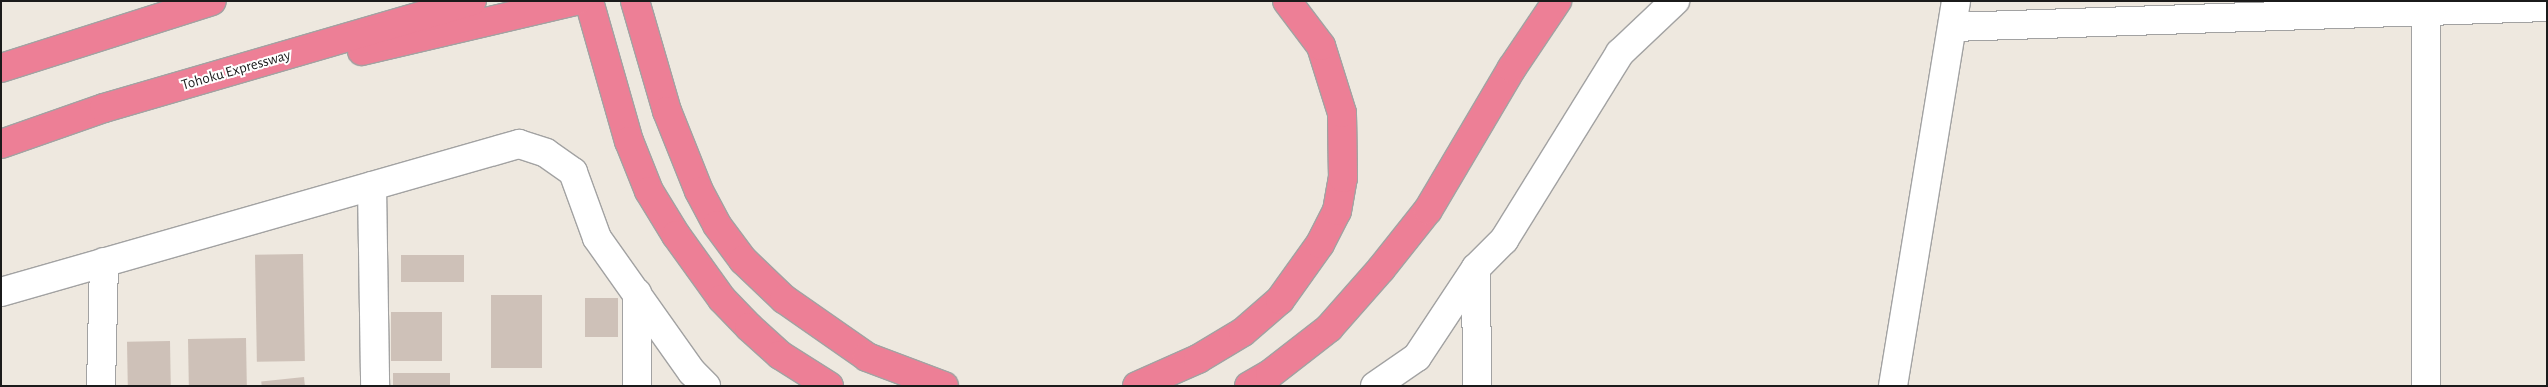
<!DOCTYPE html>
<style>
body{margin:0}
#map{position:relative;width:2548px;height:387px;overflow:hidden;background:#eee8df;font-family:"Alegreya Sans",sans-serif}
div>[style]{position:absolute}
.building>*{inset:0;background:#cec1b8;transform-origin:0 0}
.roads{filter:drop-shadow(1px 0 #a2a2a2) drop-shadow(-1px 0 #a2a2a2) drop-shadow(0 1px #a2a2a2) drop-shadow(0 -1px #a2a2a2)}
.minor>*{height:28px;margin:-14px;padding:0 14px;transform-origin:14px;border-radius:14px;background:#fff}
.motorway>*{height:28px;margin:-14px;padding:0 14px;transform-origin:14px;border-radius:14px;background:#ed7f96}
span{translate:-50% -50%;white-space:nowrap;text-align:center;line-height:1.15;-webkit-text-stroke:4px #fff;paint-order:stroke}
.street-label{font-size:15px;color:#1b1b1b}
.frame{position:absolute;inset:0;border:2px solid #1b1b1b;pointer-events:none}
</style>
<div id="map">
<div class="building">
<i style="left:303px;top:254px;width:107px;height:48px;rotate:89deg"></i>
<i style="left:464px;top:255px;width:27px;height:63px;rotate:90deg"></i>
<i style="left:491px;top:295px;width:51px;height:73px"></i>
<i style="left:585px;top:298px;width:33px;height:39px"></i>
<i style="left:391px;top:312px;width:51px;height:49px"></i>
<i style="left:246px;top:338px;width:48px;height:58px;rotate:89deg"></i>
<i style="left:170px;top:341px;width:45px;height:43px;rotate:89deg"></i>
<i style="left:450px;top:373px;width:13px;height:57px;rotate:90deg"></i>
<i style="left:304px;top:377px;width:9px;height:43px;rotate:84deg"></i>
</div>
<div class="roads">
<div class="minor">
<i style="left:2426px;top:8px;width:378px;rotate:90deg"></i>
<i style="left:1953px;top:27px;width:594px;rotate:-1.93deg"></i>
<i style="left:372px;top:186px;width:200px;rotate:89.1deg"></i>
<i style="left:1476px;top:268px;width:118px;rotate:89.5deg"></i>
<i style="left:1px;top:292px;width:539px;rotate:-15.95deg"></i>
<i style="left:519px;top:144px;width:28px;rotate:18deg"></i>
<i style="left:546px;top:153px;width:33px;rotate:35deg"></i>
<i style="left:573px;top:172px;width:70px;rotate:70deg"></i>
<i style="left:597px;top:238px;width:164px;rotate:54.7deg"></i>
<i style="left:692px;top:372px;width:20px;rotate:45deg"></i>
<i style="left:637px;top:293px;width:93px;rotate:90deg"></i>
<i style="left:101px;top:386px;width:124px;rotate:-88.6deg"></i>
<i style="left:1375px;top:386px;width:51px;rotate:-34.6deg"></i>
<i style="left:1417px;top:357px;width:107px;rotate:-56.5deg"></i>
<i style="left:1476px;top:268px;width:40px;rotate:-45deg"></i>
<i style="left:1504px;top:240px;width:220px;rotate:-58.2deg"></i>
<i style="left:1620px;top:53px;width:76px;rotate:-43.4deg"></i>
<i style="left:1893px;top:386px;width:390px;rotate:-80.7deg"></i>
</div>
<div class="motorway">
<i style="left:589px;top:1px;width:146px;rotate:74.1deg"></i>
<i style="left:629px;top:141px;width:54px;rotate:68.2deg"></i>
<i style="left:649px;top:191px;width:52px;rotate:58.5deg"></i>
<i style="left:676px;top:235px;width:79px;rotate:54.3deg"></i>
<i style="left:722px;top:299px;width:39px;rotate:46deg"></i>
<i style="left:749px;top:327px;width:42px;rotate:42.1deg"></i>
<i style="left:780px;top:355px;width:58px;rotate:32.3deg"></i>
<i style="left:635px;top:1px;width:115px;rotate:73.8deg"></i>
<i style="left:667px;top:111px;width:86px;rotate:68.2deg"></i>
<i style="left:699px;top:191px;width:38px;rotate:62deg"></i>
<i style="left:717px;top:225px;width:44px;rotate:53.4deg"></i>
<i style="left:743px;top:260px;width:57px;rotate:43.6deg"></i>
<i style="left:784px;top:299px;width:101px;rotate:34.9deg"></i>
<i style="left:867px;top:357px;width:82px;rotate:20.6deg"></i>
<i style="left:362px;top:51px;width:220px;rotate:-13.2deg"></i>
<i style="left:1px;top:68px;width:221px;rotate:-17.6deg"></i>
<i style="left:1px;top:144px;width:109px;rotate:-19.3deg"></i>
<i style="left:104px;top:108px;width:383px;rotate:-16.2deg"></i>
<i style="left:1137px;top:386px;width:67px;rotate:-23.9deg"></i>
<i style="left:1198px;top:359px;width:52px;rotate:-31deg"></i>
<i style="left:1243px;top:332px;width:49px;rotate:-40.9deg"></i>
<i style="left:1280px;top:300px;width:69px;rotate:-54.5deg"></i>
<i style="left:1320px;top:244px;width:37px;rotate:-63deg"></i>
<i style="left:1337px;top:211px;width:34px;rotate:-80deg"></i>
<i style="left:1343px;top:178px;width:65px;rotate:-90.9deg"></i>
<i style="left:1342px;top:113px;width:70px;rotate:-107.4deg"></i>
<i style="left:1321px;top:46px;width:56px;rotate:-127.1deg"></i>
<i style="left:1249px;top:386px;width:24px;rotate:-30deg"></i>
<i style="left:1270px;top:374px;width:75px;rotate:-37.9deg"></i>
<i style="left:1329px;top:328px;width:79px;rotate:-48.6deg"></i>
<i style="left:1381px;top:269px;width:75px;rotate:-51.5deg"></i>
<i style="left:1428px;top:210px;width:165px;rotate:-59.4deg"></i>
<i style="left:1512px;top:68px;width:81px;rotate:-56.1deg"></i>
</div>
</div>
<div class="street-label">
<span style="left:236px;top:70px;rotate:-16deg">Tohoku Expressway</span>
</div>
<div class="frame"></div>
</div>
